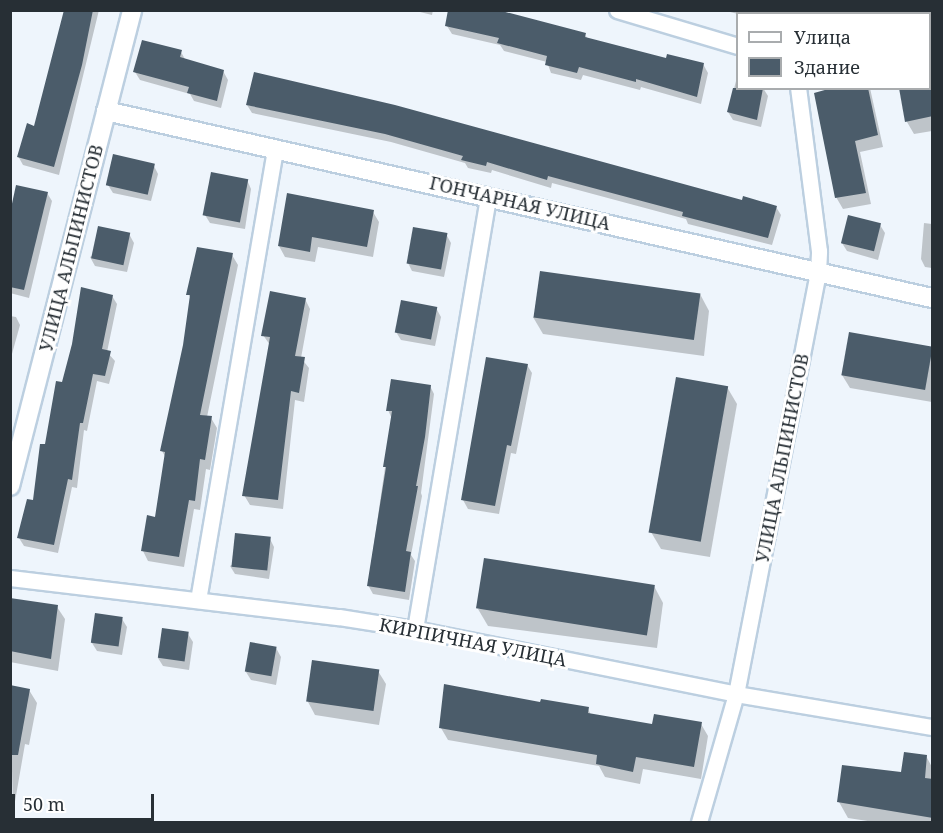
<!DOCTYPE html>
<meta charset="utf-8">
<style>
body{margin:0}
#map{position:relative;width:943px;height:833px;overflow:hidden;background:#eef5fc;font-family:"Noto Serif",serif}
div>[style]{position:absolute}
.shadow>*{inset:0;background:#0003}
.building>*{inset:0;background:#4b5c6a;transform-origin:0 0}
.roads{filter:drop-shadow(2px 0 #bccfe0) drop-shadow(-2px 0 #bccfe0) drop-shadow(0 2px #bccfe0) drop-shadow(0 -2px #bccfe0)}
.minor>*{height:15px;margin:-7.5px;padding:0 7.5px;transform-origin:7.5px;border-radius:7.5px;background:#fff}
.tertiary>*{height:18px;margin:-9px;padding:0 9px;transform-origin:9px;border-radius:9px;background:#fff}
span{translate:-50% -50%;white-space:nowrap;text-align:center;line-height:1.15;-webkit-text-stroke:6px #fff;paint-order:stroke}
.street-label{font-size:18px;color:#272f35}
.frame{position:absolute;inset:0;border:12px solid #272f35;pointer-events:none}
.legend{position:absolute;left:736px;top:12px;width:195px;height:78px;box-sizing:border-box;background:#fff;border:2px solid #a9acae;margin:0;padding:8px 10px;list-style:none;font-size:18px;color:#272f35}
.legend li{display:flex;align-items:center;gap:12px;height:30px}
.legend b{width:30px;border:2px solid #a9acae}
.scale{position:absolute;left:12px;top:794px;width:142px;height:27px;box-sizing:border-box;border:3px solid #272f35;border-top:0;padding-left:8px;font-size:18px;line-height:21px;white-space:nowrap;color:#272f35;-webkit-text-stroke:4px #fff;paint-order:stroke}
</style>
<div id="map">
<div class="shadow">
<i style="clip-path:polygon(65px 10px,99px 10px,59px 175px,23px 165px,18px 156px,35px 127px)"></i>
<i style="clip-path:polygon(412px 10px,433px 10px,432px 15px)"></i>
<i style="clip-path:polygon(722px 10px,800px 10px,800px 14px,738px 14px)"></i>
<i style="clip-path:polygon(447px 26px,585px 35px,588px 39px,667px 60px,703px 64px,708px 73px,701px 104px,641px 87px,640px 90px,583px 75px,581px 80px,551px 73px,547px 62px,504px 51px,500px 45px,452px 34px)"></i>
<i style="clip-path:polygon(181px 52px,186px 61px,223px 71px,228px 80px,221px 108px,194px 101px,190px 94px,140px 80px,135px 72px)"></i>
<i style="clip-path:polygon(932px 63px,932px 131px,914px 134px,907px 122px,901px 88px,930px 88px,930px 64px)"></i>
<i style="clip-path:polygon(736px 81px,738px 88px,763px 88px,768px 96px,761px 127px,733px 120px,728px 112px)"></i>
<i style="clip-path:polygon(838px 88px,870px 88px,883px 147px,860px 152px,871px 204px,843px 209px,836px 197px)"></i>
<i style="clip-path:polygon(247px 105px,776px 207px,781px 215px,772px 245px,688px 224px,686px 219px,552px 183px,551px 188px,492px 170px,491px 173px,468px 168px,465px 163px,391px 142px,252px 113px)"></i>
<i style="clip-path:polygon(154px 166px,158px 174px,151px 201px,113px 193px,108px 185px)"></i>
<i style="clip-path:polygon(213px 174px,247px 180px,251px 189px,245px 229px,210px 223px,205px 215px)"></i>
<i style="clip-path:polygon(47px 193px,52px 201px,29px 298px,10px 293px,10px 221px)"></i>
<i style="clip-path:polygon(373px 212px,379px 222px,373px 257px,318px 247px,315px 262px,285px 257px,279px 246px)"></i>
<i style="clip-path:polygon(924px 223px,932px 224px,932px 268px,925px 267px,921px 259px)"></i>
<i style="clip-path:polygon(880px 225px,885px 233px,878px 260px,847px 251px,842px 243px)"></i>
<i style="clip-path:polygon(129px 234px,134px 243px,127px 272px,95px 266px,90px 257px)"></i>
<i style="clip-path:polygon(446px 234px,451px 243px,444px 277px,412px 271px,408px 263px)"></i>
<i style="clip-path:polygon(232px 255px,238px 265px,207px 417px,211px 418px,217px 428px,210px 470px,206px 469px,200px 510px,194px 509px,184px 567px,148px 561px,143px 551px,156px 518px,166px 458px,162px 451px,184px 345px,191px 299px,188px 294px)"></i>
<i style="clip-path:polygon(700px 294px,709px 311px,704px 356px,543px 334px,533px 317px)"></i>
<i style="clip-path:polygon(112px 296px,117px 304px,107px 352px,115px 361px,109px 384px,97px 381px,87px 431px,84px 430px,77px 488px,72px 487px,58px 553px,24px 546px,19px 538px,35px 502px,76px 329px)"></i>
<i style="clip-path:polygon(305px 299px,310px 309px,301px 358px,309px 368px,304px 402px,295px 400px,283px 509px,250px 505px,244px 495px,270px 345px,263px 335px)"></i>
<i style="clip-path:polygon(436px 308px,441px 317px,435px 346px,401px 340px,396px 332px)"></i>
<i style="clip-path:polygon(10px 316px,16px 317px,20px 325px,10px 361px)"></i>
<i style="clip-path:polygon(850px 334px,932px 349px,932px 402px,850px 388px,842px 375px)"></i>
<i style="clip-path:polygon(527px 365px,532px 373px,516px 454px,511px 453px,499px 514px,468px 509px,463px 500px)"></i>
<i style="clip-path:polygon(430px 386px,434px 394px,421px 493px,422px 496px,411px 555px,415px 561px,409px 600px,373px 594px,368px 585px,392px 419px,388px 410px)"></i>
<i style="clip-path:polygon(727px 387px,737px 404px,710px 557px,661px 549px,651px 532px)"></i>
<i style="clip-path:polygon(270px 539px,274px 547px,269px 579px,235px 574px,230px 566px)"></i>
<i style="clip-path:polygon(654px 586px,663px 603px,657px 648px,488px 626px,478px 609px)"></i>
<i style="clip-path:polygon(10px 600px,57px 607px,65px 619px,58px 671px,10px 662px)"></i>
<i style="clip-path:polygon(122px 619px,127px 627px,122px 655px,97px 651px,92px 643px)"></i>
<i style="clip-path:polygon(188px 634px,193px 642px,189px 670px,163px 666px,158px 658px)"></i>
<i style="clip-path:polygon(276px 648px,281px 657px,276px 685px,251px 680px,246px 672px)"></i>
<i style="clip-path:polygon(378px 671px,386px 684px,379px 725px,315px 715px,308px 702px)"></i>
<i style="clip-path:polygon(10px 686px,29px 690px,37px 703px,29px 745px,25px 744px,13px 813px)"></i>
<i style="clip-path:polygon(541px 704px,588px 709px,591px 715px,653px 726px,701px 724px,708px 736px,701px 779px,643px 769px,640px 784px,605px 777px,599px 766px,448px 740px,441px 728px)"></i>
<i style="clip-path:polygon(926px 756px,932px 767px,932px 822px,874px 822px,848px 818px,839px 802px,902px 774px)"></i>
</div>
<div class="building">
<i style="clip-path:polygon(64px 10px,93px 10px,82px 65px,54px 167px,17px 157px,27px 123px,34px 126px)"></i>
<i style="clip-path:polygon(448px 10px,498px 10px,586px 33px,585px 37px,666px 58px,667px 54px,704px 63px,697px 97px,636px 79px,636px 82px,579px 67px,577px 73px,545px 65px,547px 56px,497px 43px,499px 38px,445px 26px)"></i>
<i style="clip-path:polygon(142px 40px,182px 50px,180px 57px,224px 70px,217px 101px,187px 93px,189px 87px,133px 72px)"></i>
<i style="clip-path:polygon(254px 72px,395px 105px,742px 200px,743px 196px,777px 206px,768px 238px,682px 216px,683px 212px,548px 176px,547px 180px,487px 162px,486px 166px,461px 160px,463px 156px,385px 134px,246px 105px)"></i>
<i style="clip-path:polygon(733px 88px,763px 88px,757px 120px,727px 112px)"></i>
<i style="clip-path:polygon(832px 88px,868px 88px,878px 135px,855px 141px,866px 193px,835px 198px,814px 93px)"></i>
<i style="clip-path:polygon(899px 88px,933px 88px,933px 116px,905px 122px)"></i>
<i style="left:113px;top:154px;width:43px;height:32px;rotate:13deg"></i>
<i style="left:211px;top:172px;width:38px;height:44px;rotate:11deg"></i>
<i style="clip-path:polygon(16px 185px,48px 192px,24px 290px,10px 287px,10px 213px)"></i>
<i style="clip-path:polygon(287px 193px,374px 210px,367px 247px,312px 237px,310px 252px,278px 246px)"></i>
<i style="left:848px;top:215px;width:34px;height:29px;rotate:14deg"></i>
<i style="left:98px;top:226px;width:33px;height:33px;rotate:12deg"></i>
<i style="left:413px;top:227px;width:35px;height:37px;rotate:10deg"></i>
<i style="clip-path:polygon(197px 247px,233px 253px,200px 415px,212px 416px,205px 460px,200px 459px,195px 501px,189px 500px,179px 557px,141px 551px,147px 515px,155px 517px,165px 452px,160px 451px,183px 345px,190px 295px,186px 295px)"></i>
<i style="left:540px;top:271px;width:162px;height:47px;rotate:8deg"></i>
<i style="clip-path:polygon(81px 287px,113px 295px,102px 349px,111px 351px,105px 376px,93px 374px,83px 423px,80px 423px,72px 480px,68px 479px,54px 545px,17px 538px,27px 499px,33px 500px,40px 444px,45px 444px,56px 381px,62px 382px,72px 344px)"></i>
<i style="clip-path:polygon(270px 291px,306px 298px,295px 356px,305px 357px,299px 393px,291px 391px,278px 500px,242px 496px,270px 337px,261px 336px)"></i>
<i style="left:401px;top:300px;width:37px;height:33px;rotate:11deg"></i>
<i style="left:849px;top:332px;width:85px;height:44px;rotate:10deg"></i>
<i style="clip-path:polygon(486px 357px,528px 364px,511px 446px,507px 445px,495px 506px,461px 500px)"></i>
<i style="left:676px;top:377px;width:53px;height:158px;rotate:10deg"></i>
<i style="clip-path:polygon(391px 379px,431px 385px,425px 437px,416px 486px,418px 486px,406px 551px,411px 552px,405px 592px,367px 586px,386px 467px,383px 467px,392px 411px,386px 411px)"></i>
<i style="left:235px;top:533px;width:36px;height:34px;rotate:6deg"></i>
<i style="left:484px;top:558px;width:173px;height:51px;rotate:9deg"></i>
<i style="clip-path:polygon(10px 598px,58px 605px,51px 659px,10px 651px)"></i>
<i style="left:95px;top:613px;width:28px;height:30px;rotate:8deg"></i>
<i style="left:162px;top:628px;width:27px;height:30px;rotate:8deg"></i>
<i style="left:250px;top:642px;width:27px;height:30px;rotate:10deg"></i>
<i style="left:312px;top:660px;width:68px;height:42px;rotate:8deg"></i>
<i style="clip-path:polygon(444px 684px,540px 702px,541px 699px,589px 707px,588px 713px,652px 724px,654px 714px,702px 722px,694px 767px,636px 757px,633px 772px,596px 764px,597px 755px,439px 728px)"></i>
<i style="clip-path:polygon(10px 685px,30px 689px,18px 755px,10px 755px)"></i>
<i style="clip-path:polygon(904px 752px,927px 755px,925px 778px,933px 779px,933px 818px,837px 802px,842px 765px,901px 772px)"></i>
</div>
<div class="roads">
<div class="minor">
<i style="left:617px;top:10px;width:126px;rotate:16.6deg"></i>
<i style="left:838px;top:10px;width:4px;rotate:90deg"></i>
<i style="left:930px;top:34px;width:2px"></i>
<i style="left:10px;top:578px;width:331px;rotate:6.8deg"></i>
<i style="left:339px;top:617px;width:77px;rotate:9deg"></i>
<i style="left:415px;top:629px;width:328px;rotate:11.4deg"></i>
<i style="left:736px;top:694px;width:199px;rotate:9.6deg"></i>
<i style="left:198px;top:600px;width:459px;rotate:-80.3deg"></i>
<i style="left:415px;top:629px;width:439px;rotate:-80.4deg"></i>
<i style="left:699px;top:822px;width:133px;rotate:-73.9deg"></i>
<i style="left:736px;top:694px;width:430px;rotate:-79deg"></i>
<i style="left:818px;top:272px;width:21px;rotate:-87deg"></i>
<i style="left:819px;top:251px;width:164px;rotate:-97.3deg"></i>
</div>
<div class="tertiary">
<i style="left:106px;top:111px;width:847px;rotate:12.76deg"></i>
<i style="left:10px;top:486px;width:491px;rotate:-75.6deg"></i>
</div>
</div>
<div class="street-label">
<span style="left:520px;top:203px;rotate:13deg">ГОНЧАРНАЯ УЛИЦА</span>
<span style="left:71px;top:248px;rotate:-76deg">УЛИЦА АЛЬПИНИСТОВ</span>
<span style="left:782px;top:458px;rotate:-79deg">УЛИЦА АЛЬПИНИСТОВ</span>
<span style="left:473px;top:642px;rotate:11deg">КИРПИЧНАЯ УЛИЦА</span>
</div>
<div class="frame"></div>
<ul class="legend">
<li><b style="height:8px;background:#fff"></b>Улица</li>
<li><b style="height:16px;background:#4b5c6a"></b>Здание</li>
</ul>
<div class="scale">50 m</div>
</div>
